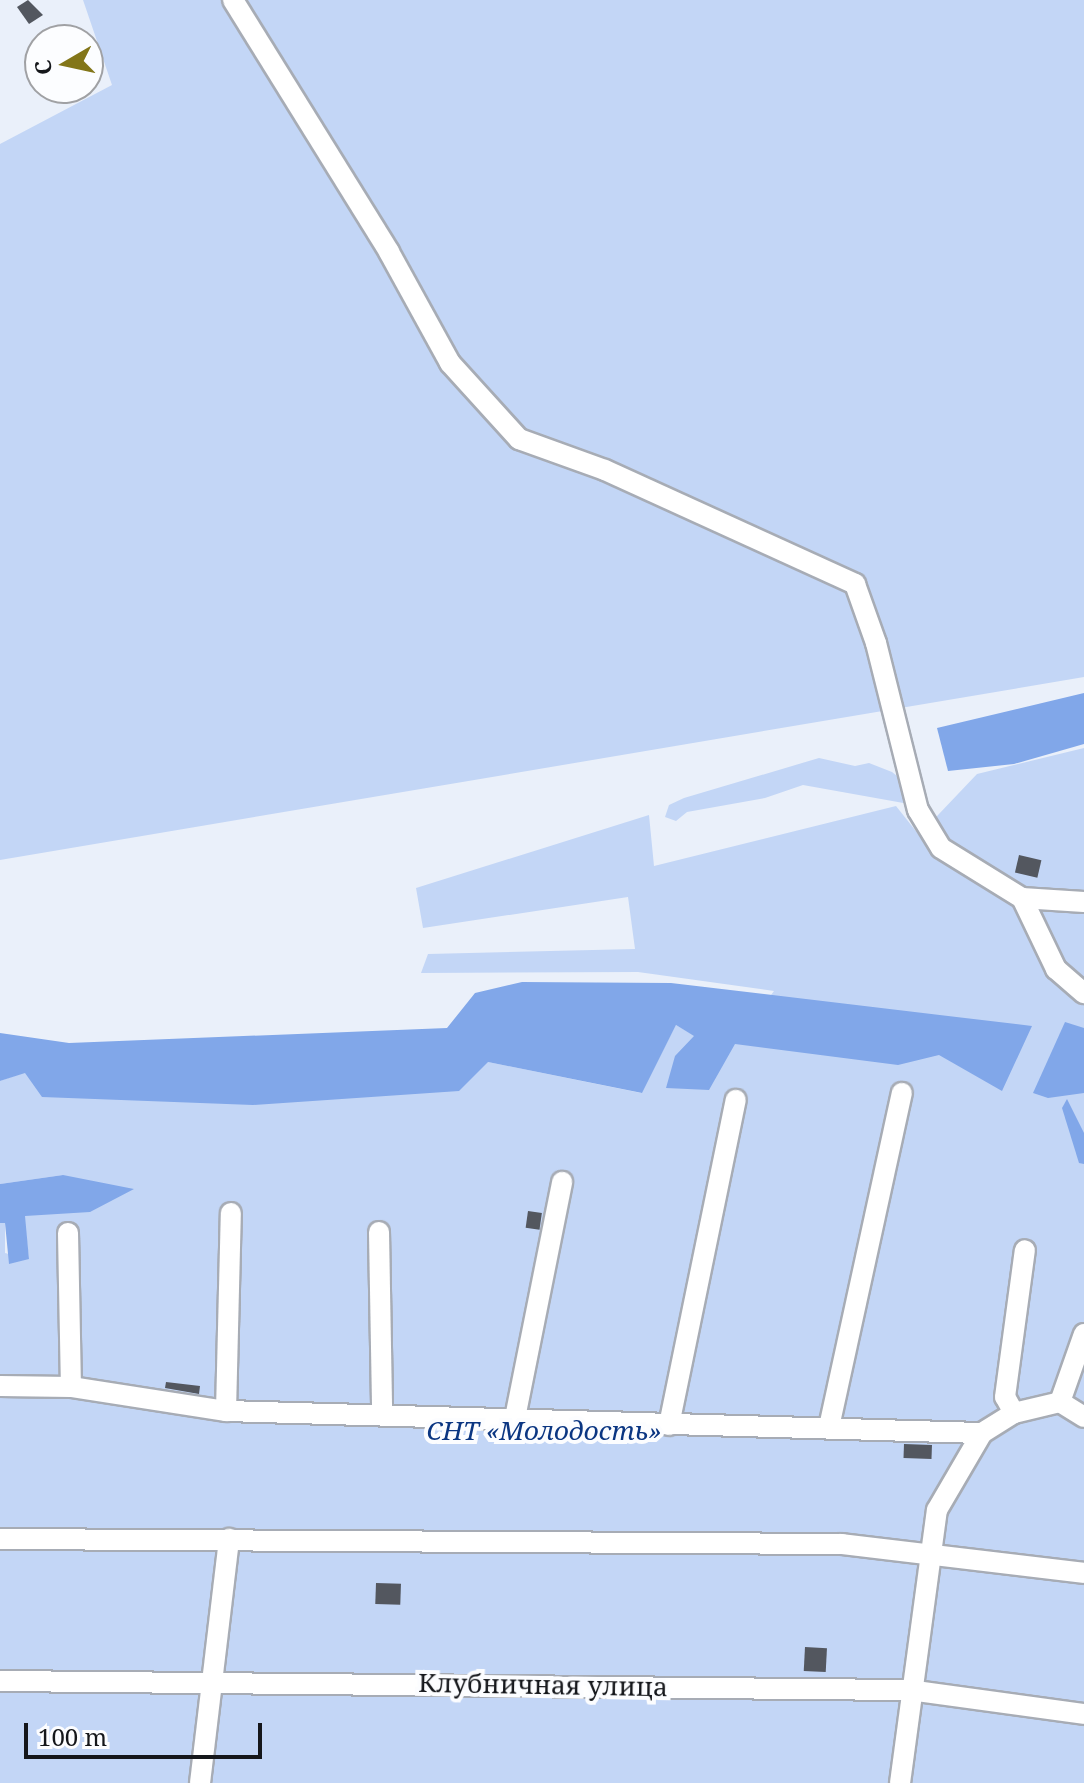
<!DOCTYPE html>
<meta charset="utf-8">
<style>
body{margin:0}
#map{position:relative;width:1084px;height:1783px;overflow:hidden;background:#eaf0fa;font-family:"Noto Serif",serif}
div>[style]{position:absolute}
.green>*{inset:0;background:#c3d6f6}
.water>*{inset:0;background:#81a7e9}
.building>*{inset:0;background:#53575f;transform-origin:0 0}
.roads{filter:drop-shadow(2px 0 #a7acb5) drop-shadow(-2px 0 #a7acb5) drop-shadow(0 2px #a7acb5) drop-shadow(0 -2px #a7acb5)}
.minor>*{height:20px;margin:-10px;padding:0 10px;transform-origin:10px;border-radius:10px;background:#fff}
span{translate:-50% -50%;white-space:nowrap;text-align:center;line-height:1.15;-webkit-text-stroke:8px #fcfdff;paint-order:stroke}
.park-label{font-size:26px;color:#0b3682;font-style:italic}
.street-label{font-size:26px;color:#15171b}
.north{position:absolute;left:24px;top:24px;width:80px;height:80px;box-sizing:border-box;background:#fcfdff;border:2px solid #a0a1a4;border-radius:50%;rotate:261deg;font-size:22px;font-weight:700;line-height:32px;text-align:center;color:#15171b}
.north::after{content:'';display:block;margin:auto;width:28px;height:36px;background:#837619;clip-path:polygon(50% 0,100% 100%,50% 72%,0 100%)}
.scale{position:absolute;left:24px;top:1723px;width:238px;height:36px;box-sizing:border-box;border:4px solid #15171b;border-top:0;padding-left:10px;font-size:24px;line-height:28px;white-space:nowrap;color:#15171b;-webkit-text-stroke:6px #fcfdff;paint-order:stroke}
</style>
<div id="map">
<div class="green">
<i style="clip-path:polygon(83px 0,1084px 0,1084px 677px,0 860px,0 144px,112px 85px)"></i>
<i style="clip-path:polygon(1084px 748px,1084px 1783px,0 1783px,0 1223px,5px 1222px,5px 1253px,29px 1259px,24px 1216px,63px 1175px,0 1184px,0 1081px,25px 1072px,488px 1062px,641px 1093px,676px 1025px,695px 1036px,735px 1044px,774px 991px,638px 972px,421px 973px,428px 954px,635px 949px,628px 897px,423px 928px,416px 888px,649px 815px,654px 866px,896px 806px,919px 835px,977px 774px)"></i>
<i style="clip-path:polygon(819px 758px,855px 766px,869px 763px,892px 772px,902px 780px,909px 804px,803px 785px,765px 798px,687px 812px,676px 821px,665px 817px,669px 805px,684px 798px)"></i>
</div>
<div class="water">
<i style="clip-path:polygon(1084px 693px,1084px 744px,1014px 764px,948px 771px,937px 728px)"></i>
<i style="clip-path:polygon(522px 982px,671px 983px,1032px 1026px,1002px 1091px,939px 1055px,898px 1065px,735px 1044px,709px 1090px,666px 1088px,675px 1056px,694px 1036px,676px 1025px,642px 1093px,488px 1062px,459px 1091px,253px 1105px,42px 1097px,25px 1073px,0 1081px,0 1033px,69px 1043px,447px 1028px,475px 993px)"></i>
<i style="clip-path:polygon(1065px 1022px,1084px 1028px,1084px 1093px,1048px 1098px,1033px 1093px)"></i>
<i style="clip-path:polygon(1067px 1099px,1084px 1133px,1084px 1164px,1079px 1163px,1062px 1108px)"></i>
<i style="clip-path:polygon(63px 1175px,134px 1189px,90px 1212px,25px 1216px,29px 1259px,9px 1264px,5px 1223px,0 1223px,0 1184px)"></i>
</div>
<div class="building">
<i style="clip-path:polygon(28px 0,43px 15px,29px 24px,17px 7px)"></i>
<i style="left:1019px;top:855px;width:23px;height:18px;rotate:13deg"></i>
<i style="left:528px;top:1211px;width:14px;height:17px;rotate:8deg"></i>
<i style="clip-path:polygon(166px 1382px,200px 1386px,199px 1394px,165px 1388px)"></i>
<i style="left:904px;top:1444px;width:28px;height:14px;rotate:2deg"></i>
<i style="left:376px;top:1583px;width:25px;height:21px;rotate:2deg"></i>
<i style="left:805px;top:1647px;width:22px;height:24px;rotate:3deg"></i>
</div>
<div class="roads">
<div class="minor">
<i style="left:233px;top:0;width:296px;rotate:58.2deg"></i>
<i style="left:389px;top:252px;width:127px;rotate:61.2deg"></i>
<i style="left:450px;top:363px;width:103px;rotate:47.8deg"></i>
<i style="left:519px;top:439px;width:91px;rotate:19.8deg"></i>
<i style="left:605px;top:470px;width:275px;rotate:24.5deg"></i>
<i style="left:855px;top:584px;width:63px;rotate:70.4deg"></i>
<i style="left:876px;top:643px;width:172px;rotate:75.9deg"></i>
<i style="left:918px;top:810px;width:44px;rotate:58.8deg"></i>
<i style="left:941px;top:848px;width:95px;rotate:31.7deg"></i>
<i style="left:1022px;top:898px;width:62px;rotate:3.7deg"></i>
<i style="left:1022px;top:898px;width:79px;rotate:64.4deg"></i>
<i style="left:1056px;top:969px;width:37px;rotate:41deg"></i>
<i style="left:379px;top:1232px;width:180px;rotate:89deg"></i>
<i style="left:68px;top:1233px;width:154px;rotate:88.9deg"></i>
<i style="left:0;top:1386px;width:71px;rotate:0.8deg"></i>
<i style="left:71px;top:1387px;width:157px;rotate:8.8deg"></i>
<i style="left:226px;top:1411px;width:756px;rotate:1.67deg"></i>
<i style="left:1060px;top:1402px;width:72px;rotate:-70.6deg"></i>
<i style="left:1060px;top:1402px;width:28px;rotate:32deg"></i>
<i style="left:226px;top:1411px;width:198px;rotate:-88.6deg"></i>
<i style="left:1014px;top:1413px;width:18px;rotate:-119deg"></i>
<i style="left:1005px;top:1397px;width:148px;rotate:-82.3deg"></i>
<i style="left:514px;top:1423px;width:246px;rotate:-78.7deg"></i>
<i style="left:669px;top:1425px;width:332px;rotate:-78.4deg"></i>
<i style="left:829px;top:1427px;width:342px;rotate:-77.7deg"></i>
<i style="left:0;top:1539px;width:842px;rotate:0.34deg"></i>
<i style="left:842px;top:1544px;width:244px;rotate:6.8deg"></i>
<i style="left:0;top:1681px;width:909px;rotate:0.57deg"></i>
<i style="left:909px;top:1690px;width:177px;rotate:7.8deg"></i>
<i style="left:200px;top:1783px;width:246px;rotate:-83.2deg"></i>
<i style="left:900px;top:1783px;width:275px;rotate:-82.3deg"></i>
<i style="left:937px;top:1510px;width:89px;rotate:-59.7deg"></i>
<i style="left:982px;top:1433px;width:38px;rotate:-32deg"></i>
<i style="left:1014px;top:1413px;width:47px;rotate:-13.4deg"></i>
</div>
</div>
<div class="park-label">
<span style="left:544px;top:1431px">СНТ «Молодость»</span>
</div>
<div class="street-label">
<span style="left:543px;top:1685px;rotate:1deg">Клубничная улица</span>
</div>
<div class="north">С</div>
<div class="scale">100 m</div>
</div>
